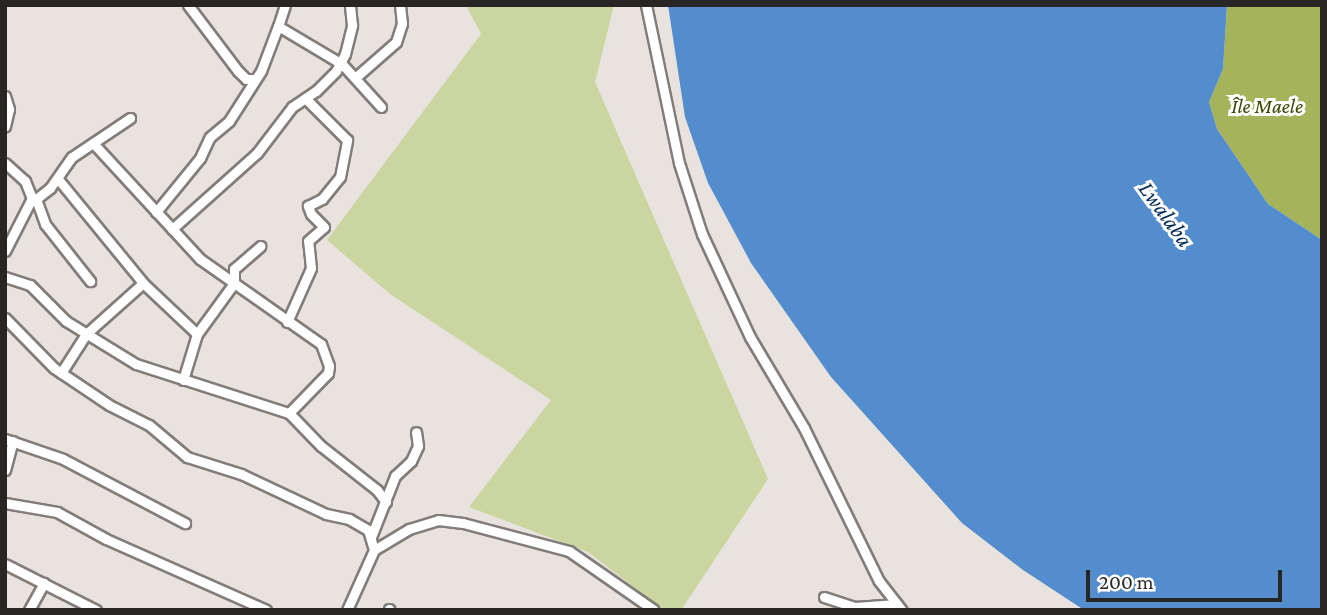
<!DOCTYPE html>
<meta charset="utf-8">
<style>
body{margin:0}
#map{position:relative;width:1327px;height:615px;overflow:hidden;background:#e9e3e0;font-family:"Crimson Pro",serif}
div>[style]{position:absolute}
.green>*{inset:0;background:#cad59f}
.forest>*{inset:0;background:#a5b35b}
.water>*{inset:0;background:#548dcd}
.roads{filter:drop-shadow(2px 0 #827d7a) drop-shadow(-2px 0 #827d7a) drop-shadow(0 2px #827d7a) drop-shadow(0 -2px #827d7a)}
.minor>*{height:9px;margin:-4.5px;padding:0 4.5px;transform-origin:4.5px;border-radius:4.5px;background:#fff}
span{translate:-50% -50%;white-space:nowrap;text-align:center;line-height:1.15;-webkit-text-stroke:6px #fff;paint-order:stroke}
.park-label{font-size:21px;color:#3c4400;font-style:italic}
.water-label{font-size:23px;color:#012b54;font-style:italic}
.frame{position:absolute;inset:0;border:7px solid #282625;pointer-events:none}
.scale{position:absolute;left:1086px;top:570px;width:196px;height:32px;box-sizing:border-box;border:4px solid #282625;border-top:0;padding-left:9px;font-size:21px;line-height:24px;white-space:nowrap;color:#282625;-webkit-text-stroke:5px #fff;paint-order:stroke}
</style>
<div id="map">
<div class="green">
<i style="clip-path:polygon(466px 5px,614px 5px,595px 82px,768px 479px,681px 610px,664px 610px,588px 552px,469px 507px,551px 400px,390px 294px,327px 240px,481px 34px)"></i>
</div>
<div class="forest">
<i style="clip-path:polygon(1227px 5px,1322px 5px,1322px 240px,1268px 204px,1217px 129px,1209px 102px,1223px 69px)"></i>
</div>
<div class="water">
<i style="clip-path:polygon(668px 5px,1227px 5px,1223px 69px,1209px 102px,1217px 129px,1268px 204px,1322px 240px,1322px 610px,1084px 610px,1023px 570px,962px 523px,831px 377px,751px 263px,708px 183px,685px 117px)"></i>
</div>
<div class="roads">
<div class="minor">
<i style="left:188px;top:5px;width:83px;rotate:52.9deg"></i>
<i style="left:238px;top:71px;width:11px;rotate:45deg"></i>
<i style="left:246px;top:79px;width:7px"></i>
<i style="left:285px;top:5px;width:22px;rotate:108deg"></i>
<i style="left:278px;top:26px;width:74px;rotate:30.7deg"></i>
<i style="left:342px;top:64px;width:58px;rotate:47.8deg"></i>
<i style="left:646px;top:5px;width:161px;rotate:78.2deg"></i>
<i style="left:679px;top:163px;width:75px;rotate:72.1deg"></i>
<i style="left:702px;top:234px;width:114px;rotate:65deg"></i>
<i style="left:750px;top:337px;width:106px;rotate:59.3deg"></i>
<i style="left:804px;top:428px;width:170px;rotate:63.9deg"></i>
<i style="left:879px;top:581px;width:37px;rotate:52deg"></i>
<i style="left:356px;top:77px;width:53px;rotate:-41.2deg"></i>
<i style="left:396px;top:42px;width:19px;rotate:-72deg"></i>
<i style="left:402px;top:24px;width:19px;rotate:-96deg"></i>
<i style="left:5px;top:96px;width:14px;rotate:73deg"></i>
<i style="left:9px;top:109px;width:18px;rotate:103deg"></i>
<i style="left:93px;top:143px;width:158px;rotate:47.3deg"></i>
<i style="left:200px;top:259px;width:148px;rotate:35.1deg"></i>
<i style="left:321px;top:344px;width:23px;rotate:70deg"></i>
<i style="left:329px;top:366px;width:7px;rotate:98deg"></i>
<i style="left:328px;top:373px;width:56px;rotate:134.3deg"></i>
<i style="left:5px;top:163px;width:27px;rotate:42deg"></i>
<i style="left:25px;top:181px;width:18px;rotate:68deg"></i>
<i style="left:58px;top:179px;width:134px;rotate:50.7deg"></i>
<i style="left:143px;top:283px;width:74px;rotate:43.4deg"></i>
<i style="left:36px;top:199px;width:27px;rotate:70deg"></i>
<i style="left:45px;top:224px;width:73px;rotate:51.7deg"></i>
<i style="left:156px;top:212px;width:70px;rotate:-50.8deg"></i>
<i style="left:200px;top:158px;width:23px;rotate:-65deg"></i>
<i style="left:210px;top:137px;width:25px;rotate:-40deg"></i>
<i style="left:229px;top:121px;width:59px;rotate:-57.4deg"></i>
<i style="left:261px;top:71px;width:48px;rotate:-69.3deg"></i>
<i style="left:172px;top:229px;width:114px;rotate:-41.8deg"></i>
<i style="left:257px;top:153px;width:58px;rotate:-52.7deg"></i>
<i style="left:292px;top:107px;width:29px;rotate:-34deg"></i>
<i style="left:316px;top:91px;width:28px;rotate:-45deg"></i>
<i style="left:336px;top:71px;width:19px;rotate:-62deg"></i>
<i style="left:345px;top:54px;width:30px;rotate:-76deg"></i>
<i style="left:352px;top:25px;width:20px;rotate:-96deg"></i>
<i style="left:5px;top:251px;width:59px;rotate:-63deg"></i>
<i style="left:32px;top:198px;width:4px;rotate:14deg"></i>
<i style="left:36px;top:199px;width:18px;rotate:-38deg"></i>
<i style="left:50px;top:188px;width:38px;rotate:-55deg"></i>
<i style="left:72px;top:157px;width:70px;rotate:-33.9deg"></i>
<i style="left:5px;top:277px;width:26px;rotate:18deg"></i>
<i style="left:30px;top:285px;width:51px;rotate:45deg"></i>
<i style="left:66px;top:321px;width:82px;rotate:31.6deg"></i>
<i style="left:136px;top:364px;width:161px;rotate:17.8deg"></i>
<i style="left:289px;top:413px;width:46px;rotate:45.9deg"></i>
<i style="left:321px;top:446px;width:71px;rotate:38.2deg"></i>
<i style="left:377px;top:490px;width:15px;rotate:53deg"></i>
<i style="left:5px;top:318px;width:70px;rotate:45.6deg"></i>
<i style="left:54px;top:368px;width:66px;rotate:33.9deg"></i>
<i style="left:109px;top:405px;width:45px;rotate:26.6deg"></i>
<i style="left:149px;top:425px;width:50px;rotate:40.1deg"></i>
<i style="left:187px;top:457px;width:57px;rotate:17.5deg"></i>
<i style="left:241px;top:474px;width:94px;rotate:25.2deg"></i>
<i style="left:326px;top:514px;width:24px;rotate:12deg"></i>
<i style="left:349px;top:519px;width:22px;rotate:30deg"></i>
<i style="left:368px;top:530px;width:21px;rotate:73deg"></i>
<i style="left:287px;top:322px;width:59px;rotate:-66deg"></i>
<i style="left:311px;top:268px;width:27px;rotate:-96deg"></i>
<i style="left:308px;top:241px;width:21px;rotate:-41deg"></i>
<i style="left:324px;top:227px;width:18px;rotate:-135deg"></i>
<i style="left:311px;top:214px;width:9px;rotate:-111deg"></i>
<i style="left:308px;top:206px;width:16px;rotate:-27deg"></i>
<i style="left:322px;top:199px;width:28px;rotate:-51deg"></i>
<i style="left:340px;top:177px;width:38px;rotate:-79deg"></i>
<i style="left:347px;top:140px;width:59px;rotate:-135deg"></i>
<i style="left:61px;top:373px;width:46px;rotate:-57.3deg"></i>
<i style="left:86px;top:334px;width:76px;rotate:-41.8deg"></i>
<i style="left:183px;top:380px;width:48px;rotate:-73.1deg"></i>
<i style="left:197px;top:334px;width:63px;rotate:-54deg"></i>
<i style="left:234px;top:283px;width:14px;rotate:-90deg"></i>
<i style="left:234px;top:269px;width:35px;rotate:-41deg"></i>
<i style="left:5px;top:439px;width:61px;rotate:19deg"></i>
<i style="left:63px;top:459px;width:138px;rotate:27.7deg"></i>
<i style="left:5px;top:470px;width:30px;rotate:-75deg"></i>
<i style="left:5px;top:503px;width:53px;rotate:9.8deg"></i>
<i style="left:57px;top:512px;width:56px;rotate:28.9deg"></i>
<i style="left:106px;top:539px;width:175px;rotate:23.9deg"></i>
<i style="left:371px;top:537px;width:66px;rotate:-68.5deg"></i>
<i style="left:395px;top:476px;width:22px;rotate:-43deg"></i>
<i style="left:411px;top:461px;width:17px;rotate:-65deg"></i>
<i style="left:418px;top:446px;width:14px;rotate:-98deg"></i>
<i style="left:5px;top:564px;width:102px;rotate:26.8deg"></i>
<i style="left:824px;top:597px;width:33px;rotate:18deg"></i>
<i style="left:855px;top:607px;width:42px;rotate:-4.1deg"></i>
<i style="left:389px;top:609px;width:1px;rotate:45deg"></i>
<i style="left:29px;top:610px;width:31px;rotate:-61deg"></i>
<i style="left:347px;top:610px;width:66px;rotate:-65.8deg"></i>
<i style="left:374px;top:550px;width:41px;rotate:-31deg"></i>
<i style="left:409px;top:529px;width:30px;rotate:-17deg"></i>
<i style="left:438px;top:520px;width:25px;rotate:7deg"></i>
<i style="left:463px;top:523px;width:110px;rotate:14.8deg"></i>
<i style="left:569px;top:551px;width:103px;rotate:34.8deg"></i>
</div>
</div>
<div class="park-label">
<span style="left:1267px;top:106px">Île Maele</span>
</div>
<div class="water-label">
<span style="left:1166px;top:214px;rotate:54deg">Lwalaba</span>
</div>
<div class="frame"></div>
<div class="scale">200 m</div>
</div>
